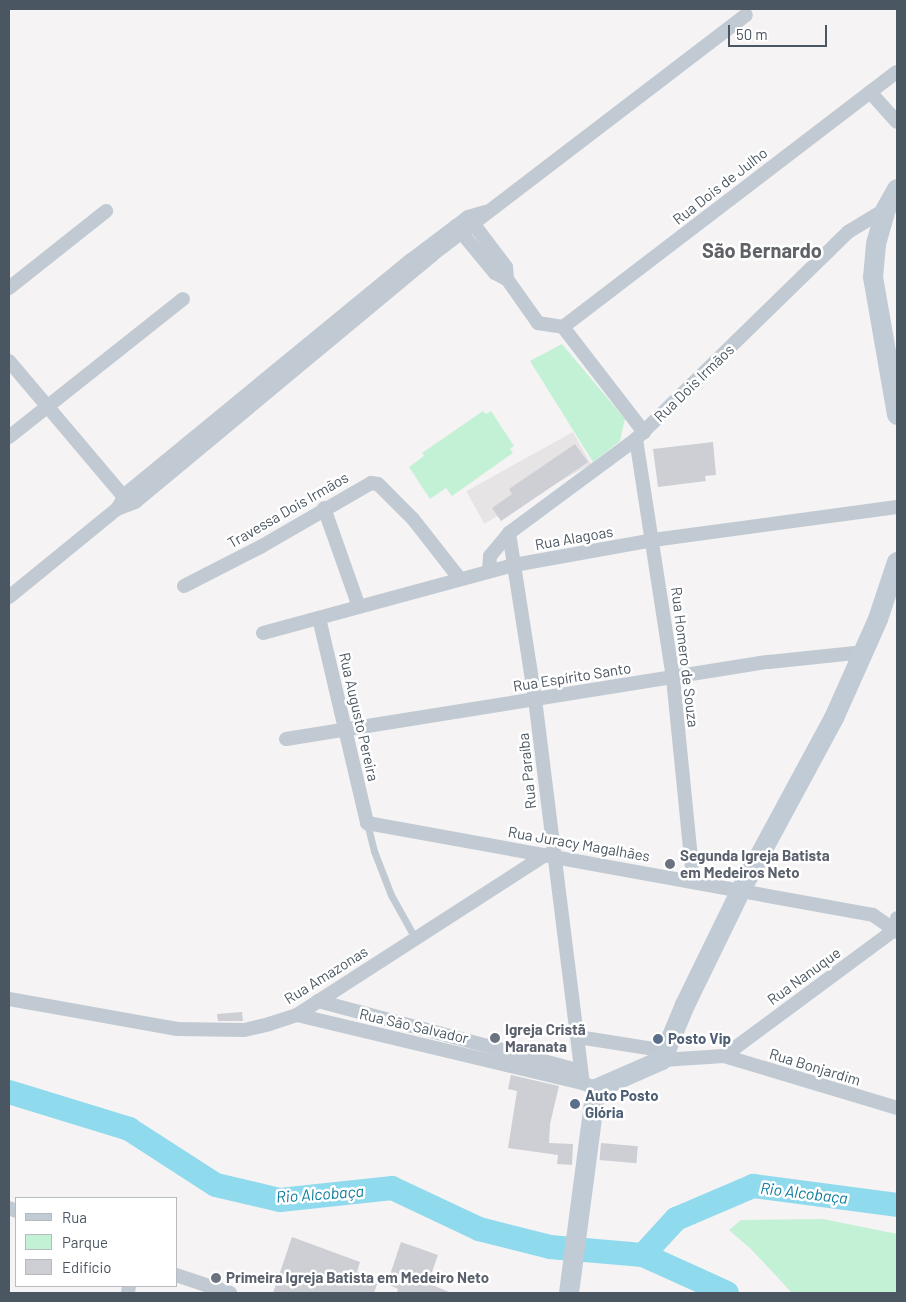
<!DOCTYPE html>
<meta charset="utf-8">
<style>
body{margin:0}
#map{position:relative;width:906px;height:1302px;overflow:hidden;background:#f5f3f3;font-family:Barlow,sans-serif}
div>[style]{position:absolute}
.education>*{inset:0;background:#e6e4e5;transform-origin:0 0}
.green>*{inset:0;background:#c3f1d5}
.river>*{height:24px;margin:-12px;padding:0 12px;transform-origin:12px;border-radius:12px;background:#90daee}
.building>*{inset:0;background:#cdcfd5;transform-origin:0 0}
.lane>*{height:7px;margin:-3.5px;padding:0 3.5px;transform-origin:3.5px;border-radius:3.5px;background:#c1cad2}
.street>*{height:14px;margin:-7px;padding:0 7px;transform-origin:7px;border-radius:7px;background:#c1cad2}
.secondary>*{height:20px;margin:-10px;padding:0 10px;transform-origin:10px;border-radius:10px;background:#c1cbd6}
.dots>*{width:14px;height:14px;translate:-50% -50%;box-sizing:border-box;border:2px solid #fff;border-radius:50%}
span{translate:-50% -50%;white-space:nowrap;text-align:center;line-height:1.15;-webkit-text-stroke:5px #fff;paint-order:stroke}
.street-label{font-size:15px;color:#4a5661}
.worship-label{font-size:15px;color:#5b616d;font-weight:700}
.left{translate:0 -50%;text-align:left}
.service-label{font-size:15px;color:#4e5e75;font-weight:700}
.water-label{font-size:16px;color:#0c7c9b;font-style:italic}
.district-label{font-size:20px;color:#5f6368;font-weight:700}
.frame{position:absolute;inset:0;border:10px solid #4a5661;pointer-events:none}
.legend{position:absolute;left:15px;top:1197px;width:162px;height:90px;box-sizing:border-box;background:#fff;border:1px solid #b7bbc0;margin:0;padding:6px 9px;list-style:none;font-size:15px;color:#4a5661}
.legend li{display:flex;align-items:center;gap:10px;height:25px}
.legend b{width:25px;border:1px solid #b7bbc0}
.scale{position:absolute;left:728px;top:25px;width:99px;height:22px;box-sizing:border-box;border:2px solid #4a5661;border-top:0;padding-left:6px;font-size:15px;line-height:18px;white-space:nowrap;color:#4a5661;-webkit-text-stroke:4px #fff;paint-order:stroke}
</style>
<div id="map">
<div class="education">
<i style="left:573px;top:432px;width:37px;height:122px;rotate:61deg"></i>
</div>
<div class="green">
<i style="clip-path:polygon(562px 344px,625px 419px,620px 441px,593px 462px,530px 361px)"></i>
<i style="clip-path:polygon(483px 411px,486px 414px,491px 411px,514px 446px,510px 449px,513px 453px,452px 496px,446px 488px,430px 499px,409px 467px,424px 456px,422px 453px)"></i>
<i style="clip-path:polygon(823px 1219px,897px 1234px,897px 1293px,792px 1293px,751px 1249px,729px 1230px,741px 1220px)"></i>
</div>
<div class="river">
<i style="left:9px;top:1092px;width:126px;rotate:17.1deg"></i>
<i style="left:129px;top:1129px;width:103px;rotate:32.8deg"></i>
<i style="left:216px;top:1185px;width:66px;rotate:13.2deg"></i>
<i style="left:280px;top:1200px;width:113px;rotate:-6.1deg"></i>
<i style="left:392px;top:1188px;width:96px;rotate:25.2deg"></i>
<i style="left:479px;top:1229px;width:73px;rotate:14.2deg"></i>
<i style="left:550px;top:1247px;width:93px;rotate:4.9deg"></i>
<i style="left:643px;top:1255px;width:49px;rotate:-47.5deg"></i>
<i style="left:676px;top:1219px;width:84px;rotate:-23.2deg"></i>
<i style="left:753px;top:1186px;width:145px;rotate:7.5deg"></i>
<i style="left:643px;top:1255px;width:92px;rotate:24.3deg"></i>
</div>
<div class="building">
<i style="clip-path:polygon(713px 442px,716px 475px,705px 476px,706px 481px,658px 487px,653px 449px)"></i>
<i style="clip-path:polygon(575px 444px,588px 462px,501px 521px,492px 508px,512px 494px,509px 489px)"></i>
<i style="clip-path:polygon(242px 1012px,243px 1021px,218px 1021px,217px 1014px)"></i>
<i style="clip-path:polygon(511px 1075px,559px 1086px,550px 1124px,549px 1143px,573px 1144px,572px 1165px,557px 1164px,558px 1155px,508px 1148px,517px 1091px,508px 1089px)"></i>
<i style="left:601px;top:1143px;width:37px;height:17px;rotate:5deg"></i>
<i style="clip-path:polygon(292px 1237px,360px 1262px,357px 1272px,379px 1278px,374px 1293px,273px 1293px)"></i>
<i style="clip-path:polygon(401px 1242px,438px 1255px,428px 1283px,451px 1293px,397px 1293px,398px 1289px,387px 1284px)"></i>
</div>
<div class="lane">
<i style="left:367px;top:823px;width:29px;rotate:76deg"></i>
<i style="left:374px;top:851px;width:47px;rotate:68.9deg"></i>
<i style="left:391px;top:895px;width:49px;rotate:60.8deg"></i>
</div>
<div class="street">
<i style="left:870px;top:92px;width:40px;rotate:48deg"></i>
<i style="left:469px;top:218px;width:61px;rotate:52.9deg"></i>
<i style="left:506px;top:267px;width:12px;rotate:85deg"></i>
<i style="left:456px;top:226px;width:61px;rotate:50.3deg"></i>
<i style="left:495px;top:273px;width:13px;rotate:27deg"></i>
<i style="left:507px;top:279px;width:54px;rotate:54.8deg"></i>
<i style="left:538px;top:323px;width:25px;rotate:9deg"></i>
<i style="left:9px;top:288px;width:124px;rotate:-38.4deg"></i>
<i style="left:563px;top:327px;width:420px;rotate:-37.4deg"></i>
<i style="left:563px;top:327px;width:133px;rotate:52.4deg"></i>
<i style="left:9px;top:361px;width:187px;rotate:49.8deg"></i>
<i style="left:9px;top:437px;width:222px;rotate:-38.4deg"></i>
<i style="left:636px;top:439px;width:242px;rotate:81.2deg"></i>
<i style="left:673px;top:678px;width:203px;rotate:84.3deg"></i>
<i style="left:324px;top:508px;width:105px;rotate:70.5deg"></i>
<i style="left:117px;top:509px;width:19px;rotate:-58deg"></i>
<i style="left:127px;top:493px;width:367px;rotate:-39.4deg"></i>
<i style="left:411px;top:260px;width:71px;rotate:-37deg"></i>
<i style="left:468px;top:217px;width:19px;rotate:-16deg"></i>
<i style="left:509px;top:533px;width:168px;rotate:81.1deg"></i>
<i style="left:535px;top:699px;width:387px;rotate:82.9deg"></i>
<i style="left:583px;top:1083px;width:14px;rotate:25deg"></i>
<i style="left:489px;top:571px;width:15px;rotate:-86deg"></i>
<i style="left:490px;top:556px;width:30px;rotate:-50deg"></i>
<i style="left:509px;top:533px;width:158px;rotate:-36.5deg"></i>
<i style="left:636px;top:439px;width:296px;rotate:-44.3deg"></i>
<i style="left:848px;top:232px;width:44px;rotate:-31.2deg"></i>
<i style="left:184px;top:586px;width:88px;rotate:-27.1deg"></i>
<i style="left:262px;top:546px;width:126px;rotate:-30deg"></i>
<i style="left:371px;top:483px;width:7px;rotate:8deg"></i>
<i style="left:378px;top:484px;width:49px;rotate:45deg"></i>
<i style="left:413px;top:519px;width:76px;rotate:51.9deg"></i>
<i style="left:9px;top:597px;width:139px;rotate:-39.2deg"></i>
<i style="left:117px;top:509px;width:19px;rotate:-21deg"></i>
<i style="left:135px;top:502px;width:386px;rotate:-39.7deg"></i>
<i style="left:432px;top:255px;width:395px;rotate:-37.4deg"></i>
<i style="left:319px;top:618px;width:211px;rotate:76.8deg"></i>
<i style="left:367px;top:823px;width:514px;rotate:10.3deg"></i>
<i style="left:873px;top:915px;width:29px;rotate:35deg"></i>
<i style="left:263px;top:633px;width:260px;rotate:-15.2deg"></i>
<i style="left:514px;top:565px;width:141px;rotate:-10.2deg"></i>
<i style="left:653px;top:540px;width:246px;rotate:-7.7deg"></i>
<i style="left:286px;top:739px;width:489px;rotate:-9.1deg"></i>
<i style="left:769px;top:662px;width:96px;rotate:-6deg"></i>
<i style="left:9px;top:999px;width:171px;rotate:10.1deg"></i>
<i style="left:177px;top:1029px;width:67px;rotate:0.9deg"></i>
<i style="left:244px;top:1030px;width:26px;rotate:-13deg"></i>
<i style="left:269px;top:1024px;width:29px;rotate:-18deg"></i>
<i style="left:297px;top:1015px;width:295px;rotate:-32.8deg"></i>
<i style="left:318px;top:1001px;width:272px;rotate:14.9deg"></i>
<i style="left:297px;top:1015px;width:294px;rotate:13.4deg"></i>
<i style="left:578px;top:1037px;width:89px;rotate:9deg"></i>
<i style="left:724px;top:1056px;width:212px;rotate:-36.5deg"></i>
<i style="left:894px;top:930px;width:12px;rotate:-76deg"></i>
<i style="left:662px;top:1060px;width:62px;rotate:-3.7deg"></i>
<i style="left:724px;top:1056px;width:181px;rotate:16.7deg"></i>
<i style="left:9px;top:1208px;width:8px;rotate:23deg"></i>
<i style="left:176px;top:1275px;width:57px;rotate:18.4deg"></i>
<i style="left:128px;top:1293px;width:7px;rotate:-82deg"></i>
</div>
<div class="secondary">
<i style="left:897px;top:189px;width:23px;rotate:119deg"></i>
<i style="left:886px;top:209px;width:36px;rotate:106deg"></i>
<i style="left:876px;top:244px;width:33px;rotate:95deg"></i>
<i style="left:873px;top:277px;width:140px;rotate:80.1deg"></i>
<i style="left:569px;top:1293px;width:206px;rotate:-82.5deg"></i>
<i style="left:596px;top:1089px;width:72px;rotate:-23.7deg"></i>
<i style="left:662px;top:1060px;width:60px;rotate:-67.3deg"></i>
<i style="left:685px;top:1005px;width:128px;rotate:-64deg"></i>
<i style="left:741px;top:890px;width:196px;rotate:-61.6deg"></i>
<i style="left:834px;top:718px;width:108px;rotate:-66deg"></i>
<i style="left:878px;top:619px;width:60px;rotate:-71.6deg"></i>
</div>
<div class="dots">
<i style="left:670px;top:864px;background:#6b7280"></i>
<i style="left:495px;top:1038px;background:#6b7280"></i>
<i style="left:658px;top:1039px;background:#5c6f8a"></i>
<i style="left:575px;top:1104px;background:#5c6f8a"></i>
<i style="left:216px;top:1278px;background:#6b7280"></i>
</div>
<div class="street-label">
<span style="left:720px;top:186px;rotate:-38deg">Rua Dois de Julho</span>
<span style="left:694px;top:383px;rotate:-44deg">Rua Dois Irmãos</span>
<span style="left:288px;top:510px;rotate:-30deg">Travessa Dois Irmãos</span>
<span style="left:574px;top:538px;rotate:-10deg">Rua Alagoas</span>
<span style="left:685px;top:657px;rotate:83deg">Rua Homero de Souza</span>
<span style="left:572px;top:677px;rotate:-9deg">Rua Espírito Santo</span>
<span style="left:359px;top:717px;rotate:77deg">Rua Augusto Pereira</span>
<span style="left:527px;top:771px;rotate:-96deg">Rua Paraíba</span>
<span style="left:579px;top:844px;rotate:10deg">Rua Juracy Magalhães</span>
<span style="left:326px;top:975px;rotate:-32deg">Rua Amazonas</span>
<span style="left:804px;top:976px;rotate:-36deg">Rua Nanuque</span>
<span style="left:414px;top:1026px;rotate:13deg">Rua São Salvador</span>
<span style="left:815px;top:1067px;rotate:17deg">Rua Bonjardim</span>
</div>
<div class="worship-label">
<span class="left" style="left:680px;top:864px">Segunda Igreja Batista<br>em Medeiros Neto</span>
<span class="left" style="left:505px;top:1038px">Igreja Cristã<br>Maranata</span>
<span class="left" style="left:226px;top:1278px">Primeira Igreja Batista em Medeiro Neto</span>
</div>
<div class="service-label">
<span class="left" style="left:668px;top:1039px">Posto Vip</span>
<span class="left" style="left:585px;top:1104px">Auto Posto<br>Glória</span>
</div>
<div class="water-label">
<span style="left:804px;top:1193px;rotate:7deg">Rio Alcobaça</span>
<span style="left:320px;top:1194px;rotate:-4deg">Rio Alcobaça</span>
</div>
<div class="district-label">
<span style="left:762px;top:250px">São Bernardo</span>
</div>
<div class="frame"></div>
<ul class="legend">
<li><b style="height:6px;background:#c1cbd6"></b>Rua</li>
<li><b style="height:14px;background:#c3f1d5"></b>Parque</li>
<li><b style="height:14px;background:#cdcfd5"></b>Edifício</li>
</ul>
<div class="scale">50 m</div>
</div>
